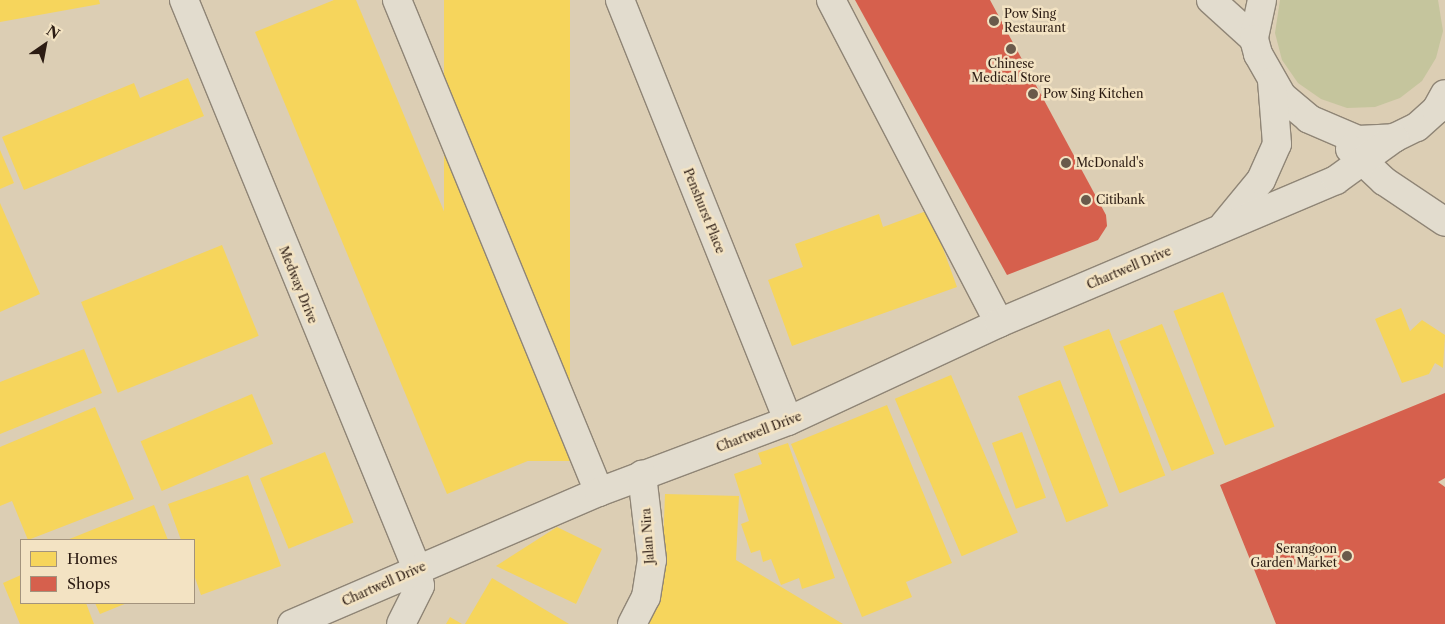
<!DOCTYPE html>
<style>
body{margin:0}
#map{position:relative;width:1445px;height:624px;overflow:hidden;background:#dcceb4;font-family:"Libre Caslon Text",serif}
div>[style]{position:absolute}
.green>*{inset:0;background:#c5c59d}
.homes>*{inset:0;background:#f6d55c;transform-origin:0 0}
.shops>*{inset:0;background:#d6604d}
.roads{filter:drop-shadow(1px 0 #8f8576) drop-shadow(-1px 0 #8f8576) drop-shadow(0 1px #8f8576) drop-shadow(0 -1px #8f8576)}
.minor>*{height:28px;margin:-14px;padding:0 14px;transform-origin:14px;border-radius:14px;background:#e2dcce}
.dots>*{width:14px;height:14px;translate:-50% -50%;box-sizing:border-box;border:2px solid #f3e3c3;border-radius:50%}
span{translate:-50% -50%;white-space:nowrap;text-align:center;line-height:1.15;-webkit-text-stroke:5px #f3e3c3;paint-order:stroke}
.poi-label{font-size:12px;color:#2c1c13}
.left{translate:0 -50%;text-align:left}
.right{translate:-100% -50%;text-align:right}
.street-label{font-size:12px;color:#2c1c13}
.legend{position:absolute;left:20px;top:539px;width:175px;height:65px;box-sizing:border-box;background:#f3e3c3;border:1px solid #a3937d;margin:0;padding:6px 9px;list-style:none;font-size:15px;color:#2c1c13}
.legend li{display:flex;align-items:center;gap:10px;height:25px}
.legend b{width:25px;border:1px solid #a3937d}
.north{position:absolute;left:20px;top:20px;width:50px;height:50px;-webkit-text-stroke:4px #f3e3c3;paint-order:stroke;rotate:33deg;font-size:14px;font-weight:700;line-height:20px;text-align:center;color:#2c1c13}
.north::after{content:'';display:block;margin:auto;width:18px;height:22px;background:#2c1c13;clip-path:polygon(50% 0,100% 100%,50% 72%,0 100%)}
</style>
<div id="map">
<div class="green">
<i style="clip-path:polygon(1280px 0,1438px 0,1443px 31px,1436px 58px,1422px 81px,1400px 98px,1375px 107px,1347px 108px,1321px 99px,1298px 83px,1282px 60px,1275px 33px)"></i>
</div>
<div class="homes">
<i style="clip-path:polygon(0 0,99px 0,100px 4px,0 22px)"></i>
<i style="clip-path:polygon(334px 0,356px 0,545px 454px,447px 494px,255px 32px)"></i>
<i style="left:444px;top:0;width:126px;height:461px"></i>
<i style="clip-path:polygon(188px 78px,204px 116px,24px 190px,2px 137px,134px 83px,140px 98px)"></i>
<i style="clip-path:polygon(0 150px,14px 183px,0 189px)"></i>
<i style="clip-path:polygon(0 203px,40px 294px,0 312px)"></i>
<i style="clip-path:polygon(929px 210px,957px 287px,792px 346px,768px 280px,803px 267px,795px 244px,879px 214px,883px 227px)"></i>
<i style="left:222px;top:245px;width:98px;height:152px;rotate:68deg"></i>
<i style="left:1223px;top:292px;width:144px;height:53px;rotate:69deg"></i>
<i style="clip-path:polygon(1401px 308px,1410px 331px,1422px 320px,1445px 335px,1443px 368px,1435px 363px,1429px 374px,1402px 383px,1375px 319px)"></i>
<i style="left:1162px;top:324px;width:140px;height:46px;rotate:68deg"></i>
<i style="left:1109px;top:329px;width:157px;height:49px;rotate:69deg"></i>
<i style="clip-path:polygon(84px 349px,102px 393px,0 434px,0 382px)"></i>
<i style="left:951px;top:375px;width:171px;height:61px;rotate:67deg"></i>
<i style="left:1060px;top:380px;width:135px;height:45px;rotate:69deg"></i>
<i style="left:252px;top:394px;width:54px;height:121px;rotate:67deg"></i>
<i style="clip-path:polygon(887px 405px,952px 563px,906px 582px,912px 597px,862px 617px,791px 444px)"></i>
<i style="clip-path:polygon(95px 407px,134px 499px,28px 540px,12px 501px,0 506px,0 447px)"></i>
<i style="left:1022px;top:432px;width:70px;height:32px;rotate:70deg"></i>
<i style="clip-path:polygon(788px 443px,835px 578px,802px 589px,799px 578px,781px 585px,771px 559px,763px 562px,760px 550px,751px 553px,741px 524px,749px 521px,734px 474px,762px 464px,758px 453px)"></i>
<i style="left:325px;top:452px;width:76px;height:70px;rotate:68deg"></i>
<i style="clip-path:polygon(248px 475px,281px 566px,201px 595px,194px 575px,194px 540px,181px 540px,168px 504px)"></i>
<i style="clip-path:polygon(665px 494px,739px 496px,736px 560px,843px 624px,647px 624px,661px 599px)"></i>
<i style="clip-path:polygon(154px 505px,168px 540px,67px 540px)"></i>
<i style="clip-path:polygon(557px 527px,602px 549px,576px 604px,496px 566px)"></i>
<i style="clip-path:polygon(21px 575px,21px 603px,86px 603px,94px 624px,20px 624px,3px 583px)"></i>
<i style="clip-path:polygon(492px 578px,569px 624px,465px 624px)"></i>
<i style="clip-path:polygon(95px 603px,127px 603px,100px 614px)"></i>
<i style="clip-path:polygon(450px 617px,462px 624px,446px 624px)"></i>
</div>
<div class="shops">
<i style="clip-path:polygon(855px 0,990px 0,1106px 215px,1107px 226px,1098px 240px,1007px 275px)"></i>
<i style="clip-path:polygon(1445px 393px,1445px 478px,1438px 482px,1445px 487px,1445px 624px,1276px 624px,1220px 485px)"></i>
</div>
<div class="roads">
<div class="minor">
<i style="left:184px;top:0;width:615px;rotate:67.73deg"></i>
<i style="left:417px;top:569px;width:17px;rotate:80deg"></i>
<i style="left:420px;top:586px;width:42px;rotate:116.6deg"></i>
<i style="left:397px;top:0;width:532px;rotate:67.68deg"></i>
<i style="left:620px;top:0;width:453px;rotate:68.2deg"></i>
<i style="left:831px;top:0;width:364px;rotate:62.5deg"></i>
<i style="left:1211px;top:0;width:58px;rotate:42.2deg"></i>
<i style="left:1262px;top:0;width:40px;rotate:102deg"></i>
<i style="left:1254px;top:39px;width:16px;rotate:75deg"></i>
<i style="left:1258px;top:54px;width:48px;rotate:60.3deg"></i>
<i style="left:1282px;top:96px;width:35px;rotate:40deg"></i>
<i style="left:1309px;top:119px;width:53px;rotate:23.2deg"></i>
<i style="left:1358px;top:140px;width:36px;rotate:-3deg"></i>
<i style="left:1394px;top:138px;width:25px;rotate:-26deg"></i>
<i style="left:1417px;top:127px;width:25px;rotate:-42deg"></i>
<i style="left:1436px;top:110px;width:18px;rotate:-61deg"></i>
<i style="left:1350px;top:149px;width:47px;rotate:43.3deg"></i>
<i style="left:1384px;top:181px;width:73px;rotate:33.9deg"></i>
<i style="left:1224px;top:225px;width:58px;rotate:-50.6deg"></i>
<i style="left:1261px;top:180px;width:39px;rotate:-66deg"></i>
<i style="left:1277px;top:144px;width:63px;rotate:-94.5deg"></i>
<i style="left:292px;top:624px;width:334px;rotate:-23.3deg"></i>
<i style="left:599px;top:492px;width:202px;rotate:-20.6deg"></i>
<i style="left:788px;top:421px;width:233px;rotate:-24.9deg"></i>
<i style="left:999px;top:323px;width:366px;rotate:-23deg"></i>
<i style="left:1336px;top:180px;width:72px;rotate:-35.9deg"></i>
<i style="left:632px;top:624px;width:30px;rotate:-63deg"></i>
<i style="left:646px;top:597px;width:37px;rotate:-81deg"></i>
<i style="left:652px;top:560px;width:86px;rotate:-96.7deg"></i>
</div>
</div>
<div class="dots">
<i style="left:994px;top:21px;background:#6a5a4b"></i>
<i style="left:1011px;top:49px;background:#6a5a4b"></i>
<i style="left:1033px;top:94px;background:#6a5a4b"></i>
<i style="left:1066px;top:163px;background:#6a5a4b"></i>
<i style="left:1086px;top:200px;background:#6a5a4b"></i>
<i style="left:1347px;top:556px;background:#6a5a4b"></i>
</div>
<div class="poi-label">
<span class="left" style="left:1004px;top:21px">Pow Sing<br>Restaurant</span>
<span style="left:1011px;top:71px">Chinese<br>Medical Store</span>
<span class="left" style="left:1043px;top:94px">Pow Sing Kitchen</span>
<span class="left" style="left:1076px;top:163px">McDonald's</span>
<span class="left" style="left:1096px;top:200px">Citibank</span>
<span class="right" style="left:1337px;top:556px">Serangoon<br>Garden Market</span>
</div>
<div class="street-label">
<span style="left:704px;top:211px;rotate:68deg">Penshurst Place</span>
<span style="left:1129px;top:268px;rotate:-23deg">Chartwell Drive</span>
<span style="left:298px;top:285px;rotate:68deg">Medway Drive</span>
<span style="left:759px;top:432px;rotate:-21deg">Chartwell Drive</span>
<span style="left:648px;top:536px;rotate:-94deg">Jalan Nira</span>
<span style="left:384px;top:584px;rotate:-24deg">Chartwell Drive</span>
</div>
<ul class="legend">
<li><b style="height:14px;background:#f6d55c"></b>Homes</li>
<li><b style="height:14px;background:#d6604d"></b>Shops</li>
</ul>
<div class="north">N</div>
</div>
